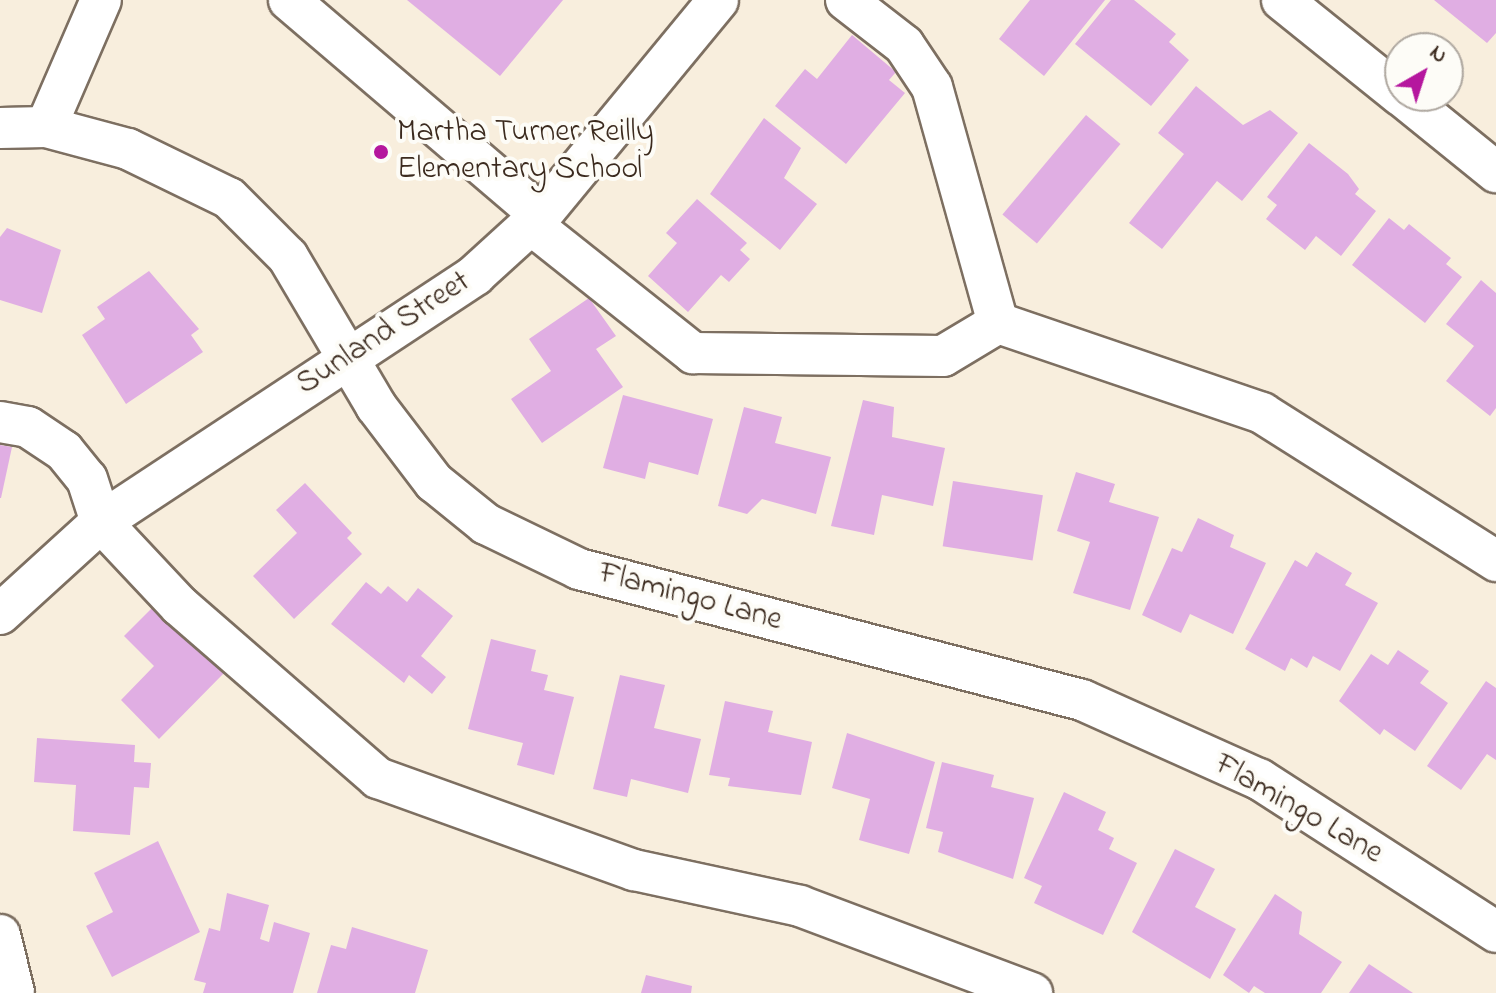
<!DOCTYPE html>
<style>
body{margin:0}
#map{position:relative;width:1496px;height:993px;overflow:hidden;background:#f8eedd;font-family:"Indie Flower",sans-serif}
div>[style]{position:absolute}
.building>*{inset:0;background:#e0aee3;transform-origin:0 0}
.roads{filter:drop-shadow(2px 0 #7d6f61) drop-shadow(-2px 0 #7d6f61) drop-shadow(0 2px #7d6f61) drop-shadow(0 -2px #7d6f61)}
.minor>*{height:40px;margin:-20px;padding:0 20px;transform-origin:20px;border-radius:20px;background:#fff}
.dots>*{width:22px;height:22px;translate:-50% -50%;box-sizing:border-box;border:4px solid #fdfcf7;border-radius:50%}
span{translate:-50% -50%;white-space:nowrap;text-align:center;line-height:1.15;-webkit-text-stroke:8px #fdfcf7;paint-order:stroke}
.poi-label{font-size:32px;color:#3b2a1e}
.left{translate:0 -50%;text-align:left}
.street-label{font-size:32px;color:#3b2a1e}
.north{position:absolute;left:1384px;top:32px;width:80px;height:80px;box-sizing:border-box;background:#fdfcf7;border:2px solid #afa8a0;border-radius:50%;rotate:39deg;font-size:22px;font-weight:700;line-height:32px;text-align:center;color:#3b2a1e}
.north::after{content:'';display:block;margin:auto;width:28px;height:36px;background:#b5179e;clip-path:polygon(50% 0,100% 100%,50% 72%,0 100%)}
</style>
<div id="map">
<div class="building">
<i style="clip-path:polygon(407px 0,563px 0,500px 76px)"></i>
<i style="clip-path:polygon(1030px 0,1105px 0,1044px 76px,999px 39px)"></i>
<i style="clip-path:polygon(1111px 0,1134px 0,1176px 34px,1169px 42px,1189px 60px,1151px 106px,1075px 44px)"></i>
<i style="clip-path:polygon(1434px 0,1496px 0,1496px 33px,1487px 43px)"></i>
<i style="clip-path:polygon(852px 35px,896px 72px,889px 80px,905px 93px,846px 164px,775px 106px,805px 69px,817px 79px)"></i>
<i style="clip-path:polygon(1196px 86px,1243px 125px,1270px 110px,1298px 133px,1242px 201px,1217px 181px,1162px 249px,1129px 223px,1184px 154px,1158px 133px)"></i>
<i style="left:1086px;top:115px;width:45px;height:130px;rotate:40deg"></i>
<i style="clip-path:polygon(764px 118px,801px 148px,784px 178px,817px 204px,780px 250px,710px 194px)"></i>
<i style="clip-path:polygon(1309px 143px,1348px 174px,1359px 189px,1355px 194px,1376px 211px,1341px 256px,1316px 236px,1305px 250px,1266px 219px,1277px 205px,1267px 197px)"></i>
<i style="clip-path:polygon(697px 199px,747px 243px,740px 250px,750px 259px,729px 282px,721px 275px,688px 312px,648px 276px,677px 243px,666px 233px)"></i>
<i style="clip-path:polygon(1389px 218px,1404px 230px,1409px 224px,1451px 258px,1446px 264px,1462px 277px,1425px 323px,1352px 265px)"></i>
<i style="clip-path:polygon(7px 228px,61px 250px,42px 313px,0 300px,0 237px)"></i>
<i style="clip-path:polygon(149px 271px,199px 329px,191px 335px,203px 352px,126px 404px,82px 335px,105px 319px,97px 307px)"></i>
<i style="clip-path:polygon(1481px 280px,1496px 293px,1496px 408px,1490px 416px,1446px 381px,1474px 346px,1446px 324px)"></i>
<i style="clip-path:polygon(589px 298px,616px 336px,596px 349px,623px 387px,542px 443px,511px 399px,551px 371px,529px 339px)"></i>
<i style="clip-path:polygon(623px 395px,713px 419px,698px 475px,649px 462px,645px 479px,603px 468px)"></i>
<i style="clip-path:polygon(863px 400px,894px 407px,892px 437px,945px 448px,933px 506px,882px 495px,874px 535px,831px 526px)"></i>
<i style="clip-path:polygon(744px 407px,782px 417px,775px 443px,831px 457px,816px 514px,762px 499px,747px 514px,718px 506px)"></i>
<i style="clip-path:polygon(0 445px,12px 447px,1px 498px,0 498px)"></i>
<i style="clip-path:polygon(1076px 472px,1115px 484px,1109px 502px,1159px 517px,1130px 610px,1073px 593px,1090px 542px,1057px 531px)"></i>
<i style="left:953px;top:481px;width:91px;height:66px;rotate:9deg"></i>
<i style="clip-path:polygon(305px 483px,352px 533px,347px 538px,362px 554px,294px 619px,253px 576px,297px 533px,276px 510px)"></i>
<i style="clip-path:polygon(1198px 518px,1234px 535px,1230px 547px,1266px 563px,1233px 634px,1190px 614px,1181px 633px,1142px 615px,1172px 548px,1182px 552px)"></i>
<i style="clip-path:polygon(1316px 552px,1352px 573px,1345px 585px,1378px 603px,1340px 671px,1313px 656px,1307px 668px,1291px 658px,1285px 671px,1245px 649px,1295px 560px,1307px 567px)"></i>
<i style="clip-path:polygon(366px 582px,381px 594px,388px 586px,407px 602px,418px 588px,453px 616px,421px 656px,446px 677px,432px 694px,409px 675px,404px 683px,331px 624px)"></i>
<i style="clip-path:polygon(157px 603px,225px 672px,159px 739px,121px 700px,154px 666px,124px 636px)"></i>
<i style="clip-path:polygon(491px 639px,536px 650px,531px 671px,548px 675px,544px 690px,574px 697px,554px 775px,517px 765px,523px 743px,468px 729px)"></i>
<i style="clip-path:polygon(1398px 650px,1429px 671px,1420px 683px,1448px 703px,1415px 751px,1384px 729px,1380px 735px,1339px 701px,1371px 654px,1388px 665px)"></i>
<i style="clip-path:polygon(620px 675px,665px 685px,654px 728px,701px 739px,688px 793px,631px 779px,627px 797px,593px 789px)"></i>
<i style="clip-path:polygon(1486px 681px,1496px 688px,1496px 760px,1487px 754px,1461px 790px,1427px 766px)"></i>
<i style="clip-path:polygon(725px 701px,773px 711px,768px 732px,812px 742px,801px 795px,728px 786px,730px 778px,709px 775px)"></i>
<i style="clip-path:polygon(847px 733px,935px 762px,909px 854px,859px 840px,870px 799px,832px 788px)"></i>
<i style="clip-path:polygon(37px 738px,135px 745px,134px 762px,151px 763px,149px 788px,134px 787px,130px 835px,73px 831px,76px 785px,34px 782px)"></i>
<i style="clip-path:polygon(942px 762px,994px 775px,991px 787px,1034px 798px,1013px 879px,938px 852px,943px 832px,926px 828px)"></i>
<i style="clip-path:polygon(1064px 792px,1106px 812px,1098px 830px,1114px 838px,1109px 849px,1137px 863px,1103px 935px,1034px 903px,1042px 886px,1024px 878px)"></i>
<i style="clip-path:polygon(158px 841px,200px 932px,112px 977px,86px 926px,113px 912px,94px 873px)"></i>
<i style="clip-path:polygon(1175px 849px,1215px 869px,1195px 907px,1236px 929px,1210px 979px,1132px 932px)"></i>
<i style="clip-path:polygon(227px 893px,269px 905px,260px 939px,269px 942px,274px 922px,310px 933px,293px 993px,203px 993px,206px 983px,194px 980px,209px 928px,220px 931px)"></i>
<i style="clip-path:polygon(1275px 894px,1302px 912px,1299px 934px,1342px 962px,1321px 993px,1265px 993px,1254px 986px,1249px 993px,1223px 975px)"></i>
<i style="clip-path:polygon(352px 927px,428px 950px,415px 993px,317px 993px,331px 945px,346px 949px)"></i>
<i style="clip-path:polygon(1369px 964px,1413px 993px,1349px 993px)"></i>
<i style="clip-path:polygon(646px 975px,692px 986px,691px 993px,641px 993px)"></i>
</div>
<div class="roads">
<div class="minor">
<i style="left:289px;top:0;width:331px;rotate:40.5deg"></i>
<i style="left:846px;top:0;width:73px;rotate:37.8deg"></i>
<i style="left:904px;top:45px;width:50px;rotate:56.3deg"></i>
<i style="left:932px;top:87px;width:245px;rotate:74.4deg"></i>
<i style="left:998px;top:323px;width:279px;rotate:18.8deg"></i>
<i style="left:1262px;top:413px;width:277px;rotate:32.3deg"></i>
<i style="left:1282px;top:0;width:151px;rotate:38.8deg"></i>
<i style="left:1402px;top:96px;width:121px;rotate:39deg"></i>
<i style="left:46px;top:127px;width:138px;rotate:-66.6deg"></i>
<i style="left:0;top:128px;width:46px;rotate:-1.2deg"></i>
<i style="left:46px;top:127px;width:85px;rotate:15deg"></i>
<i style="left:128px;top:149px;width:112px;rotate:25.9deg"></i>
<i style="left:229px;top:198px;width:83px;rotate:45deg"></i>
<i style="left:288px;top:257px;width:173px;rotate:59.4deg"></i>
<i style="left:376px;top:406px;width:96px;rotate:52.7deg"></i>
<i style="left:434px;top:482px;width:67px;rotate:38.9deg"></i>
<i style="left:486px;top:524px;width:103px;rotate:25.8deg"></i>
<i style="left:579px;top:569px;width:520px;rotate:14.6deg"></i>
<i style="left:1082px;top:700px;width:194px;rotate:24.1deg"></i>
<i style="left:1259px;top:779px;width:282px;rotate:32.8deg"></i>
<i style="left:532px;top:225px;width:206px;rotate:38.5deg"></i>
<i style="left:693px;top:353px;width:250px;rotate:0.7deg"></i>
<i style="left:943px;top:356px;width:64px;rotate:-31deg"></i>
<i style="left:0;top:422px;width:28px;rotate:10deg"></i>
<i style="left:28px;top:427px;width:43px;rotate:33.7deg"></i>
<i style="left:64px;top:451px;width:36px;rotate:51deg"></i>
<i style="left:87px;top:479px;width:45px;rotate:72deg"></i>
<i style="left:101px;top:522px;width:115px;rotate:46.8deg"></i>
<i style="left:180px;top:606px;width:262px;rotate:41deg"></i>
<i style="left:378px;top:778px;width:272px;rotate:19.8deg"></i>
<i style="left:634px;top:870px;width:170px;rotate:12.2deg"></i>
<i style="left:800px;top:906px;width:248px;rotate:20.6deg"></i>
<i style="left:0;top:614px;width:137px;rotate:-42.3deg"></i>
<i style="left:101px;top:522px;width:448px;rotate:-33.4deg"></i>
<i style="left:475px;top:275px;width:89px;rotate:-42.3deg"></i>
<i style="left:541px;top:215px;width:278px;rotate:-50.5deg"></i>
<i style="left:0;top:935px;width:60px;rotate:76.4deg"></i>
</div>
</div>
<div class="dots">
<i style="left:381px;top:152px;background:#b5179e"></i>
</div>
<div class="poi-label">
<span class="left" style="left:397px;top:152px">Martha Turner Reilly<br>Elementary School</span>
</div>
<div class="street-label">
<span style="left:384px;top:334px;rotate:-33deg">Sunland Street</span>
<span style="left:690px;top:598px;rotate:15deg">Flamingo Lane</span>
<span style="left:1298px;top:810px;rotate:30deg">Flamingo Lane</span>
</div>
<div class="north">N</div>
</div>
